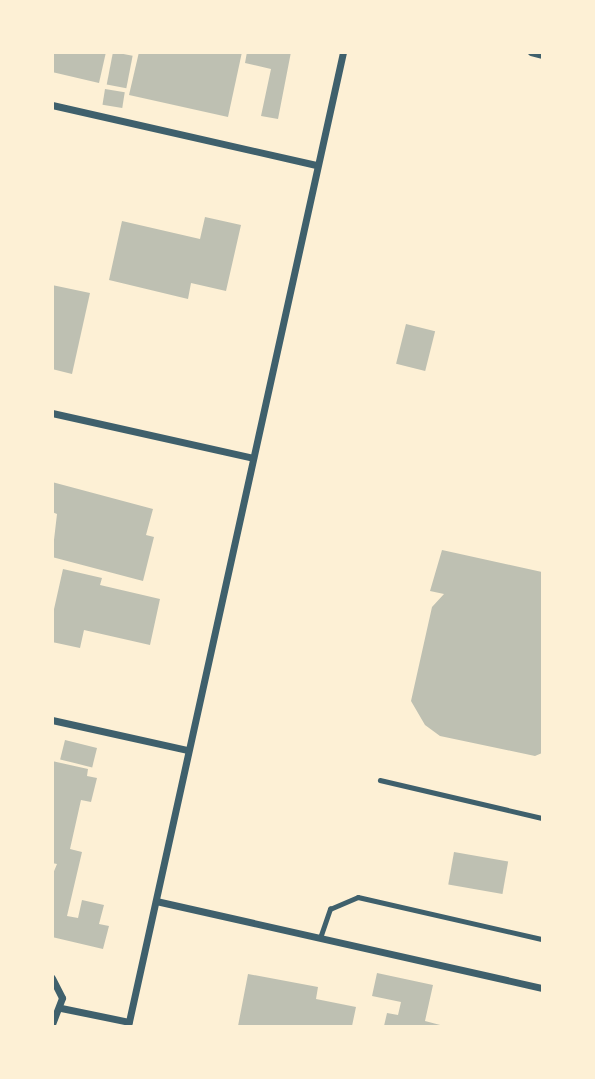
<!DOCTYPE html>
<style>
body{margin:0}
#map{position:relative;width:595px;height:1079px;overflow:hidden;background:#fdf0d5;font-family:Montserrat,sans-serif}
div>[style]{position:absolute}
.building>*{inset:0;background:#bec0b2;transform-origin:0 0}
.service>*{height:4.5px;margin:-2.25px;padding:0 2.25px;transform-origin:2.25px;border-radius:2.25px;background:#3f606c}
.minor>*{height:7px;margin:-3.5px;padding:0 3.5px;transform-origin:3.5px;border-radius:3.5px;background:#3f606c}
span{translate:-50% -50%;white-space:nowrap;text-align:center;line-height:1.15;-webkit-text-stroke:5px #fdf0d5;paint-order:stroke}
.frame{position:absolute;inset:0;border:54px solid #fdf0d5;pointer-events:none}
</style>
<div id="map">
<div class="building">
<i style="clip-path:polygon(52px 52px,106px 52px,99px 83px,52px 72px)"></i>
<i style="left:113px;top:52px;width:20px;height:33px;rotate:11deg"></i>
<i style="clip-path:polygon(139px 52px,242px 52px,228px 117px,129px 95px)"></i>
<i style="clip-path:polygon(247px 52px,291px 52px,278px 119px,261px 116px,271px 69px,245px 63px)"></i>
<i style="left:105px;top:89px;width:20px;height:16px;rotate:9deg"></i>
<i style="clip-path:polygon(205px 217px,241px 225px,226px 291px,191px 283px,188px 299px,109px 280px,122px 221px,200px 239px)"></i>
<i style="clip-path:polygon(52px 285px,90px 293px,72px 374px,52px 369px)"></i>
<i style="left:406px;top:324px;width:30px;height:41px;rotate:14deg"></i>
<i style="clip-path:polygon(52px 482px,153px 509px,146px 535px,154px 537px,143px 581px,52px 557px,57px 514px,52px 512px)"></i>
<i style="clip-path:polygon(442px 550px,542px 572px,542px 753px,535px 756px,440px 736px,425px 725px,411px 701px,432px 607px,444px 594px,430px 591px)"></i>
<i style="clip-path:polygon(63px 569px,102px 578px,100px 585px,160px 599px,150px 645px,84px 630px,80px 648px,52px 642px,52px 618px)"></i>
<i style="left:65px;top:740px;width:33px;height:20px;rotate:14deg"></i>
<i style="clip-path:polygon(52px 761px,88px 769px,87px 776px,97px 778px,91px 802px,81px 800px,70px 849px,82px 852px,67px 916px,78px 918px,82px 900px,104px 905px,99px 924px,109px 926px,103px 949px,52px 937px,52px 876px,57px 864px,52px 863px)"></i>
<i style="left:454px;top:852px;width:55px;height:33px;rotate:10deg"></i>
<i style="clip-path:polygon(377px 973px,433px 985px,425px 1021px,444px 1026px,384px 1026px,387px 1013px,398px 1015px,401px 1002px,372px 996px)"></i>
<i style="clip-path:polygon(248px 974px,318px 987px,316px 999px,356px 1007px,352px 1026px,238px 1026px)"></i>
</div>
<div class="service">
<i style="left:380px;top:780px;width:166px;rotate:13.2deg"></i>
<i style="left:320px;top:938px;width:31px;rotate:-71deg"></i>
<i style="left:330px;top:909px;width:30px;rotate:-23deg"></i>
<i style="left:358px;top:897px;width:189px;rotate:12.9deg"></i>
</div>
<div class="minor">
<i style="left:531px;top:52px;width:11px;rotate:15deg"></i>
<i style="left:52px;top:105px;width:272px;rotate:12.8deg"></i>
<i style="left:52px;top:413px;width:206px;rotate:12.6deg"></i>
<i style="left:52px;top:720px;width:138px;rotate:12.5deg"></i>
<i style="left:156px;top:901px;width:396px;rotate:12.7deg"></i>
<i style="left:52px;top:978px;width:22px;rotate:63deg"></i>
<i style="left:62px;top:998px;width:28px;rotate:111deg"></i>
<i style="left:61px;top:1008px;width:69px;rotate:11.6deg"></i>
<i style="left:128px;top:1026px;width:997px;rotate:-77.55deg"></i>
</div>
<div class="frame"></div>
</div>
